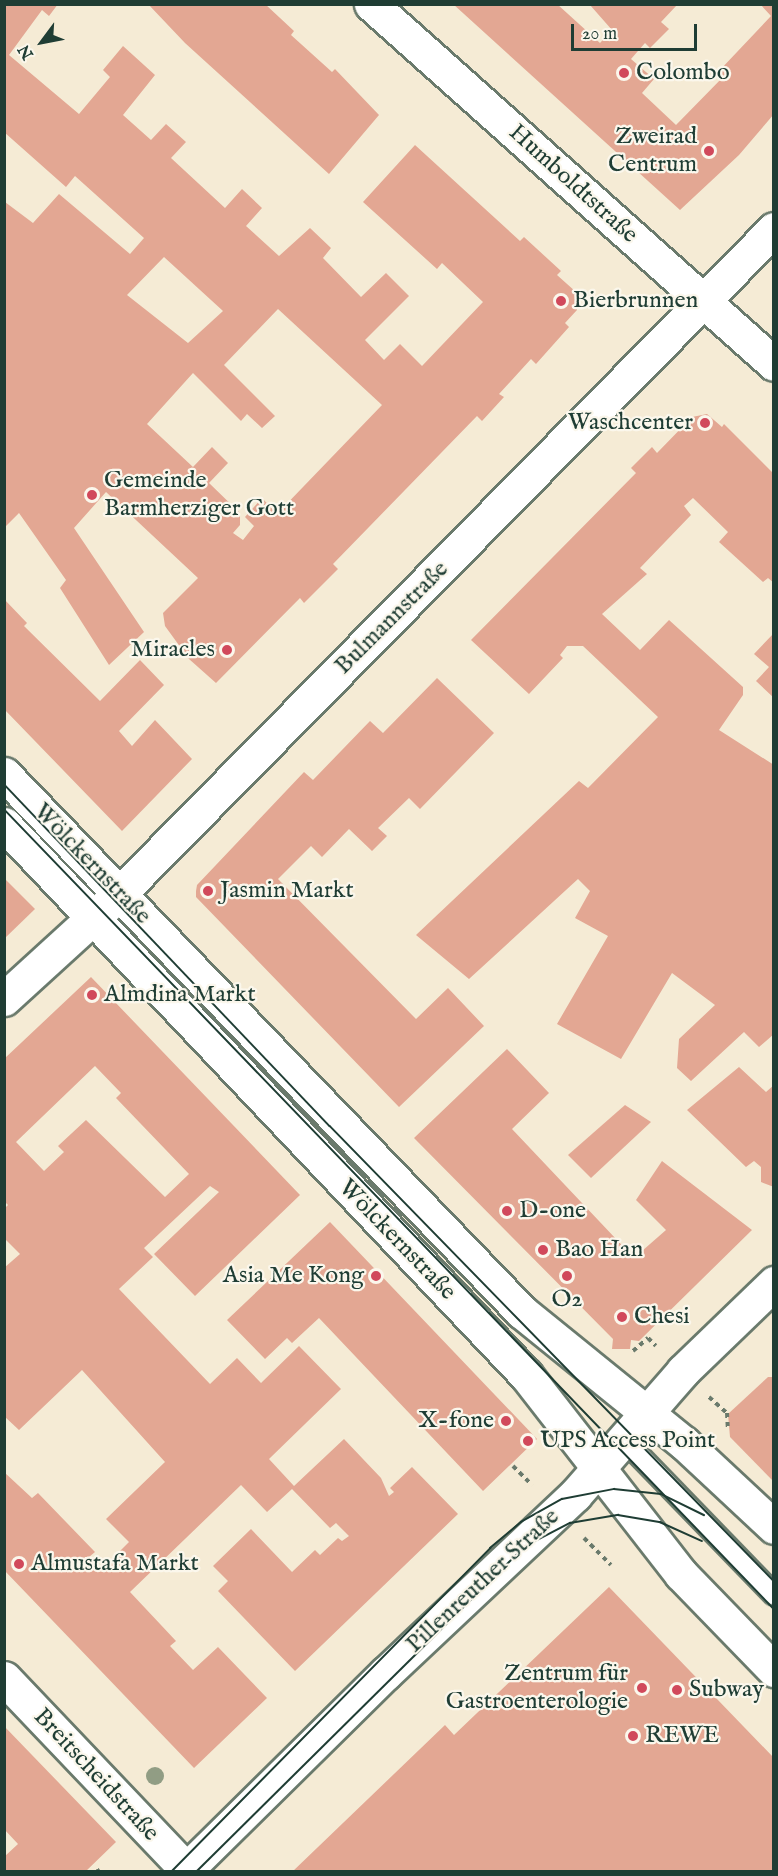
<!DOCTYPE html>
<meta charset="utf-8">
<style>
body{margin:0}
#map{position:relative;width:778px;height:1876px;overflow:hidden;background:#f5ebd5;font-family:"IM FELL English",serif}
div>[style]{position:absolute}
.building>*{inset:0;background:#e3a793}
.path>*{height:4px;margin-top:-2px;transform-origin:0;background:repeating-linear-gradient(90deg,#6a7a6c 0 4.5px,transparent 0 9px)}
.roads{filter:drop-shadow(2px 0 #6a7a6c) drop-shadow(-2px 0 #6a7a6c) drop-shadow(0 2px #6a7a6c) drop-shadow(0 -2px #6a7a6c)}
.lane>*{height:20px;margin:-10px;padding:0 10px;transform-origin:10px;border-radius:10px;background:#fff}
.street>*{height:33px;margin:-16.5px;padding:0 16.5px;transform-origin:16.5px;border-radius:16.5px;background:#fff}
.secondary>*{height:33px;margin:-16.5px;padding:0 16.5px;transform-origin:16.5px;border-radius:16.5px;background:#fff}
.tram>*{height:1.5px;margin:-0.75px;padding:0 0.75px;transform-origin:0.75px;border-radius:0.75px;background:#1f3d34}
.trees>*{width:18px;height:18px;margin:-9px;border-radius:50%;background:#919d84}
.dots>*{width:16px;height:16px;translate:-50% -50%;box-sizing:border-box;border:3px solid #fbf7ec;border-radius:50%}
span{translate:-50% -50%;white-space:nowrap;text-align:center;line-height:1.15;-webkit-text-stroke:4.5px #fbf7ec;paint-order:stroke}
.poi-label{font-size:24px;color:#1f3d34}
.left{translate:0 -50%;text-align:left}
.right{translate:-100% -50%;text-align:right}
.street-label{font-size:24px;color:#1f3d34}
.frame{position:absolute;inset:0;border:6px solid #1f3d34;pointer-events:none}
.north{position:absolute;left:12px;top:12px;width:60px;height:60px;-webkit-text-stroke:4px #fbf7ec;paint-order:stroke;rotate:238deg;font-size:16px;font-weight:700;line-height:24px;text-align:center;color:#1f3d34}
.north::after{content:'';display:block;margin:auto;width:21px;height:27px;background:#1f3d34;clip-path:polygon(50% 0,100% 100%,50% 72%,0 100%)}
.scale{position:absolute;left:571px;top:24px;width:126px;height:27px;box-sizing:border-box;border:3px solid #1f3d34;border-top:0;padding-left:8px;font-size:18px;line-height:21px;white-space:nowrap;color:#1f3d34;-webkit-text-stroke:4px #fbf7ec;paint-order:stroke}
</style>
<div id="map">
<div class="building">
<i style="clip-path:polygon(evenodd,4px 4px,58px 4px,49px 16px,42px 10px,9px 55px,79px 114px,110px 77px,103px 70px,123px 46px,155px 75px,123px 115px,151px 140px,166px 124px,186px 142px,171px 158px,225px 208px,242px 189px,262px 208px,246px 226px,279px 256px,310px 228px,331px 248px,323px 258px,361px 297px,386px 273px,409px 296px,365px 340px,384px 360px,400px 344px,422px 366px,483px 302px,442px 263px,437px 269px,363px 202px,415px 145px,520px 241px,524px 237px,561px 271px,557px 275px,576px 292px,577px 310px,565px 323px,569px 327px,536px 364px,531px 359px,499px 394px,504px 397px,482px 421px,477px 416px,333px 564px,338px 569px,304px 603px,300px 598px,216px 683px,189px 659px,165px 626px,163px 613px,198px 578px,106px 492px,74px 528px,144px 632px,109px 665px,60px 588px,66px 580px,19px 513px,5px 527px,5px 202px,33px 223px,59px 194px,130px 254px,144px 238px,75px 176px,66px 187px,4px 132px,4px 4px,164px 257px,223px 311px,188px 343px,127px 295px,164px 257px,4px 4px,278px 309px,382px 405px,277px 514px,262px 498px,245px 517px,254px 526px,243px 540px,233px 533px,240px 525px,240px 513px,209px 483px,228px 463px,212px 447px,193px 467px,147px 424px,193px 373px,241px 421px,247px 414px,262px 428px,275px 416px,224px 365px,278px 309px)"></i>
<i style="clip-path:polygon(148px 4px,265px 4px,294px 31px,291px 35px,332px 72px,335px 69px,379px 115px,329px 174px,185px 43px)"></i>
<i style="clip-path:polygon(453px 4px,557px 4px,600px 43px,612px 30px,590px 5px,677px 5px,661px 22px,669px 29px,650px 48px,645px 43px,631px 59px,654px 79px,642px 93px,676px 125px,724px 76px,719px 71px,771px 16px,760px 4px,774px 4px,774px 114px,739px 155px,680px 210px)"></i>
<i style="clip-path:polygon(707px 414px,722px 427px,724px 424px,774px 474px,774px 583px,768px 578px,763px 582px,719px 542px,728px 532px,693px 498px,684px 506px,691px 515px,640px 568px,647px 574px,602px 614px,640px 650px,669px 620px,743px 687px,743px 695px,719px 730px,774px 765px,774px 1034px,759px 1047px,744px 1032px,691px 1081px,677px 1068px,679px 1039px,715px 1005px,672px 973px,621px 1059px,557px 1024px,608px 936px,575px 918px,590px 891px,578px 879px,469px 979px,416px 935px,579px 781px,588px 788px,658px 717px,583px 646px,567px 646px,560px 655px,563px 658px,529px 694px,471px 640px,636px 473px,631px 468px,652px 447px,657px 453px,692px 417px)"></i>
<i style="clip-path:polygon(4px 599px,27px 623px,24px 626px,100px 701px,140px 660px,164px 685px,119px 731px,132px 746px,155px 720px,192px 759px,122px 831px,4px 709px)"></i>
<i style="clip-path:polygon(774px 633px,774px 698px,756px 681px,769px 667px,754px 654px)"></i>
<i style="clip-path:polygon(437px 678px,494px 733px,420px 809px,409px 798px,378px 828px,387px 836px,372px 851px,349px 829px,322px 857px,311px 846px,278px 879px,416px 1019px,448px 988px,484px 1026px,399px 1107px,196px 897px,196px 891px,197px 885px,304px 772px,313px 780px,370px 721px,383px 733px)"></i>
<i style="clip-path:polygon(4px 878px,35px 909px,4px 939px)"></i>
<i style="clip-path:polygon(evenodd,91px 977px,300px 1195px,195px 1296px,154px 1254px,219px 1192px,210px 1186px,144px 1248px,153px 1257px,119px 1289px,210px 1384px,237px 1358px,261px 1383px,299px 1346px,341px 1389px,269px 1459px,294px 1486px,344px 1439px,381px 1478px,389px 1496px,394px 1492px,390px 1488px,412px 1467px,458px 1514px,295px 1671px,218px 1591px,228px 1581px,213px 1566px,251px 1529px,292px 1572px,315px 1550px,320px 1555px,338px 1538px,342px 1541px,349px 1536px,336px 1523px,330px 1528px,292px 1489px,267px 1512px,241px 1485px,130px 1592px,176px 1641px,170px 1646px,193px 1670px,218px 1647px,267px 1698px,194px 1768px,4px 1570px,4px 1472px,32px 1498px,38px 1493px,95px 1552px,89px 1557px,101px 1570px,129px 1542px,106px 1519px,165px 1462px,82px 1370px,19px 1430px,4px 1416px,4px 1268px,20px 1254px,4px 1238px,4px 1209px,8px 1205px,4px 1201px,4px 1059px,91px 977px,95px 1066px,121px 1093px,116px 1098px,189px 1174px,165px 1197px,86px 1120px,58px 1146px,64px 1152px,44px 1171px,16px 1142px,95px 1066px)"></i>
<i style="clip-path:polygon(507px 1049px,549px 1093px,512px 1129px,634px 1258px,666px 1230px,636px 1200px,662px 1161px,752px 1230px,639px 1341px,631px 1340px,630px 1349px,612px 1349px,613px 1339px,414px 1138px)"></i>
<i style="clip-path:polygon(739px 1067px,766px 1092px,774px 1085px,774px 1187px,761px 1182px,761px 1167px,754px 1161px,746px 1167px,687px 1110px)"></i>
<i style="clip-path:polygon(625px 1105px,651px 1122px,591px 1178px,568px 1155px)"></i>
<i style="clip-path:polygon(330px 1222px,537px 1439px,483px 1491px,319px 1318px,292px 1343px,287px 1338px,265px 1359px,227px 1320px)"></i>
<i style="clip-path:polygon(768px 1377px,774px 1377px,774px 1482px,730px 1437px,728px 1414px)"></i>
<i style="clip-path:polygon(609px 1587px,774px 1758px,774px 1872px,292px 1872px,445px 1725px,454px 1735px)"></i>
<i style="clip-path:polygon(4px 1726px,116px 1842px,85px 1872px,4px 1872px,4px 1857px,18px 1844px,4px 1829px)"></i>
</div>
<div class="path">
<i style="left:633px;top:1351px;width:20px;rotate:-41deg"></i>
<i style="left:648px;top:1338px;width:11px;rotate:45deg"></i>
<i style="left:709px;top:1397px;width:24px;rotate:42deg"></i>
<i style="left:727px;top:1413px;width:17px;rotate:87deg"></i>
<i style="left:513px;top:1466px;width:27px;rotate:45deg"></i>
<i style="left:584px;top:1538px;width:38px;rotate:45deg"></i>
<i style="left:97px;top:1869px;width:4px;rotate:56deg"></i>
</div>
<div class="roads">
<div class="lane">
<i style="left:625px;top:1441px;width:214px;rotate:45.9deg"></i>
</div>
<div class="street">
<i style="left:371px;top:4px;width:540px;rotate:41.77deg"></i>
<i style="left:4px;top:999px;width:157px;rotate:-42.4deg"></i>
<i style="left:120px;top:893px;width:932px;rotate:-45.43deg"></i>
<i style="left:4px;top:1678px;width:268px;rotate:46.4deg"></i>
</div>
<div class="secondary">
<i style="left:4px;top:774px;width:747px;rotate:46.09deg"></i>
<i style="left:522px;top:1312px;width:208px;rotate:39deg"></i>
<i style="left:684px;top:1443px;width:123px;rotate:43deg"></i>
<i style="left:4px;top:824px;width:759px;rotate:46.55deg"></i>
<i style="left:526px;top:1375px;width:252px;rotate:52.1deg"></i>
<i style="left:681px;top:1574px;width:134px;rotate:45.9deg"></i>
<i style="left:184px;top:1872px;width:284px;rotate:-44.6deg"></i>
<i style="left:386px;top:1673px;width:260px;rotate:-43.3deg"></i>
<i style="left:575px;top:1495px;width:164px;rotate:-48.9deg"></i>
<i style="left:683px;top:1371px;width:127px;rotate:-44deg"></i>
</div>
</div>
<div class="tram">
<i style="left:4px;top:784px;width:472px;rotate:46.4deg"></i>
<i style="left:330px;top:1126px;width:636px;rotate:45.7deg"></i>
<i style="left:4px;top:809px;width:1110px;rotate:46.09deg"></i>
<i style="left:171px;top:1872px;width:455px;rotate:-45.4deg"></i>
<i style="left:490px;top:1548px;width:40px;rotate:-40deg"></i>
<i style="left:521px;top:1522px;width:47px;rotate:-29.3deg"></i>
<i style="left:562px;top:1499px;width:53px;rotate:-10.9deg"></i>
<i style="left:614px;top:1489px;width:47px;rotate:6.1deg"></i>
<i style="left:661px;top:1494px;width:48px;rotate:26deg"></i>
<i style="left:196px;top:1872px;width:462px;rotate:-44.7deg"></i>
<i style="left:524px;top:1547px;width:52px;rotate:-27.6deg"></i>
<i style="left:570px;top:1523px;width:49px;rotate:-9.5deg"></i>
<i style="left:618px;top:1515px;width:43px;rotate:9.5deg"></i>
<i style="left:660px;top:1522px;width:46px;rotate:24.3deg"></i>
</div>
<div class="trees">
<i style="left:155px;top:1776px"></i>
</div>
<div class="dots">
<i style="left:624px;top:73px;background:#d1495b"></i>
<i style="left:709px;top:151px;background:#d1495b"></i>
<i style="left:561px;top:301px;background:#d1495b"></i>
<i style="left:705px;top:423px;background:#d1495b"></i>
<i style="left:92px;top:495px;background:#d1495b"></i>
<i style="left:227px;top:650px;background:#d1495b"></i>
<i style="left:208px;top:891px;background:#d1495b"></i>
<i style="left:92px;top:995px;background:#d1495b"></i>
<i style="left:507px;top:1211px;background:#d1495b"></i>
<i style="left:543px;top:1250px;background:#d1495b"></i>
<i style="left:376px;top:1276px;background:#d1495b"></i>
<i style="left:567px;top:1276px;background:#d1495b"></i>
<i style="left:622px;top:1317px;background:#d1495b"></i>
<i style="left:506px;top:1421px;background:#d1495b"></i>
<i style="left:528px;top:1441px;background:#d1495b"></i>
<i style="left:19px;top:1564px;background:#d1495b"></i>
<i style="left:642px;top:1688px;background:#d1495b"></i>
<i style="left:677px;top:1690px;background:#d1495b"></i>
<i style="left:633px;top:1736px;background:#d1495b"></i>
</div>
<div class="poi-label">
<span class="left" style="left:636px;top:73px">Colombo</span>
<span class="right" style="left:697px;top:151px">Zweirad<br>Centrum</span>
<span class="left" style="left:573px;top:301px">Bierbrunnen</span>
<span class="right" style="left:693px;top:423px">Waschcenter</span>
<span class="left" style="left:104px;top:495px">Gemeinde<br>Barmherziger Gott</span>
<span class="right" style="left:215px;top:650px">Miracles</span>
<span class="left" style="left:220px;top:891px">Jasmin Markt</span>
<span class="left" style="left:104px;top:995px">Almdina Markt</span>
<span class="left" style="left:519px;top:1211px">D-one</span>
<span class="left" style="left:555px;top:1250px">Bao Han</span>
<span class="right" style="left:364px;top:1276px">Asia Me Kong</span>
<span style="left:567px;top:1300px">O2</span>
<span class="left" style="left:634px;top:1317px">Chesi</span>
<span class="right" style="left:494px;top:1421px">X-fone</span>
<span class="left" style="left:540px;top:1441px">UPS Access Point</span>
<span class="left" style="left:31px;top:1564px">Almustafa Markt</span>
<span class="right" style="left:628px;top:1688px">Zentrum für<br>Gastroenterologie</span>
<span class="left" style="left:689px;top:1690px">Subway</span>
<span class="left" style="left:645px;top:1736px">REWE</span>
</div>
<div class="street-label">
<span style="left:573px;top:184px;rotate:42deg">Humboldtstraße</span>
<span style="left:392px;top:618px;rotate:-45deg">Bulmannstraße</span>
<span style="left:92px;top:864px;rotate:46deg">Wölckernstraße</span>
<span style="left:397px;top:1240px;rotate:46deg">Wölckernstraße</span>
<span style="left:483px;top:1581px;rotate:-43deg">Pillenreuther Straße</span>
<span style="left:96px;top:1775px;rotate:47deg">Breitscheidstraße</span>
</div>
<div class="frame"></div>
<div class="north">N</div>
<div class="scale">20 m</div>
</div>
